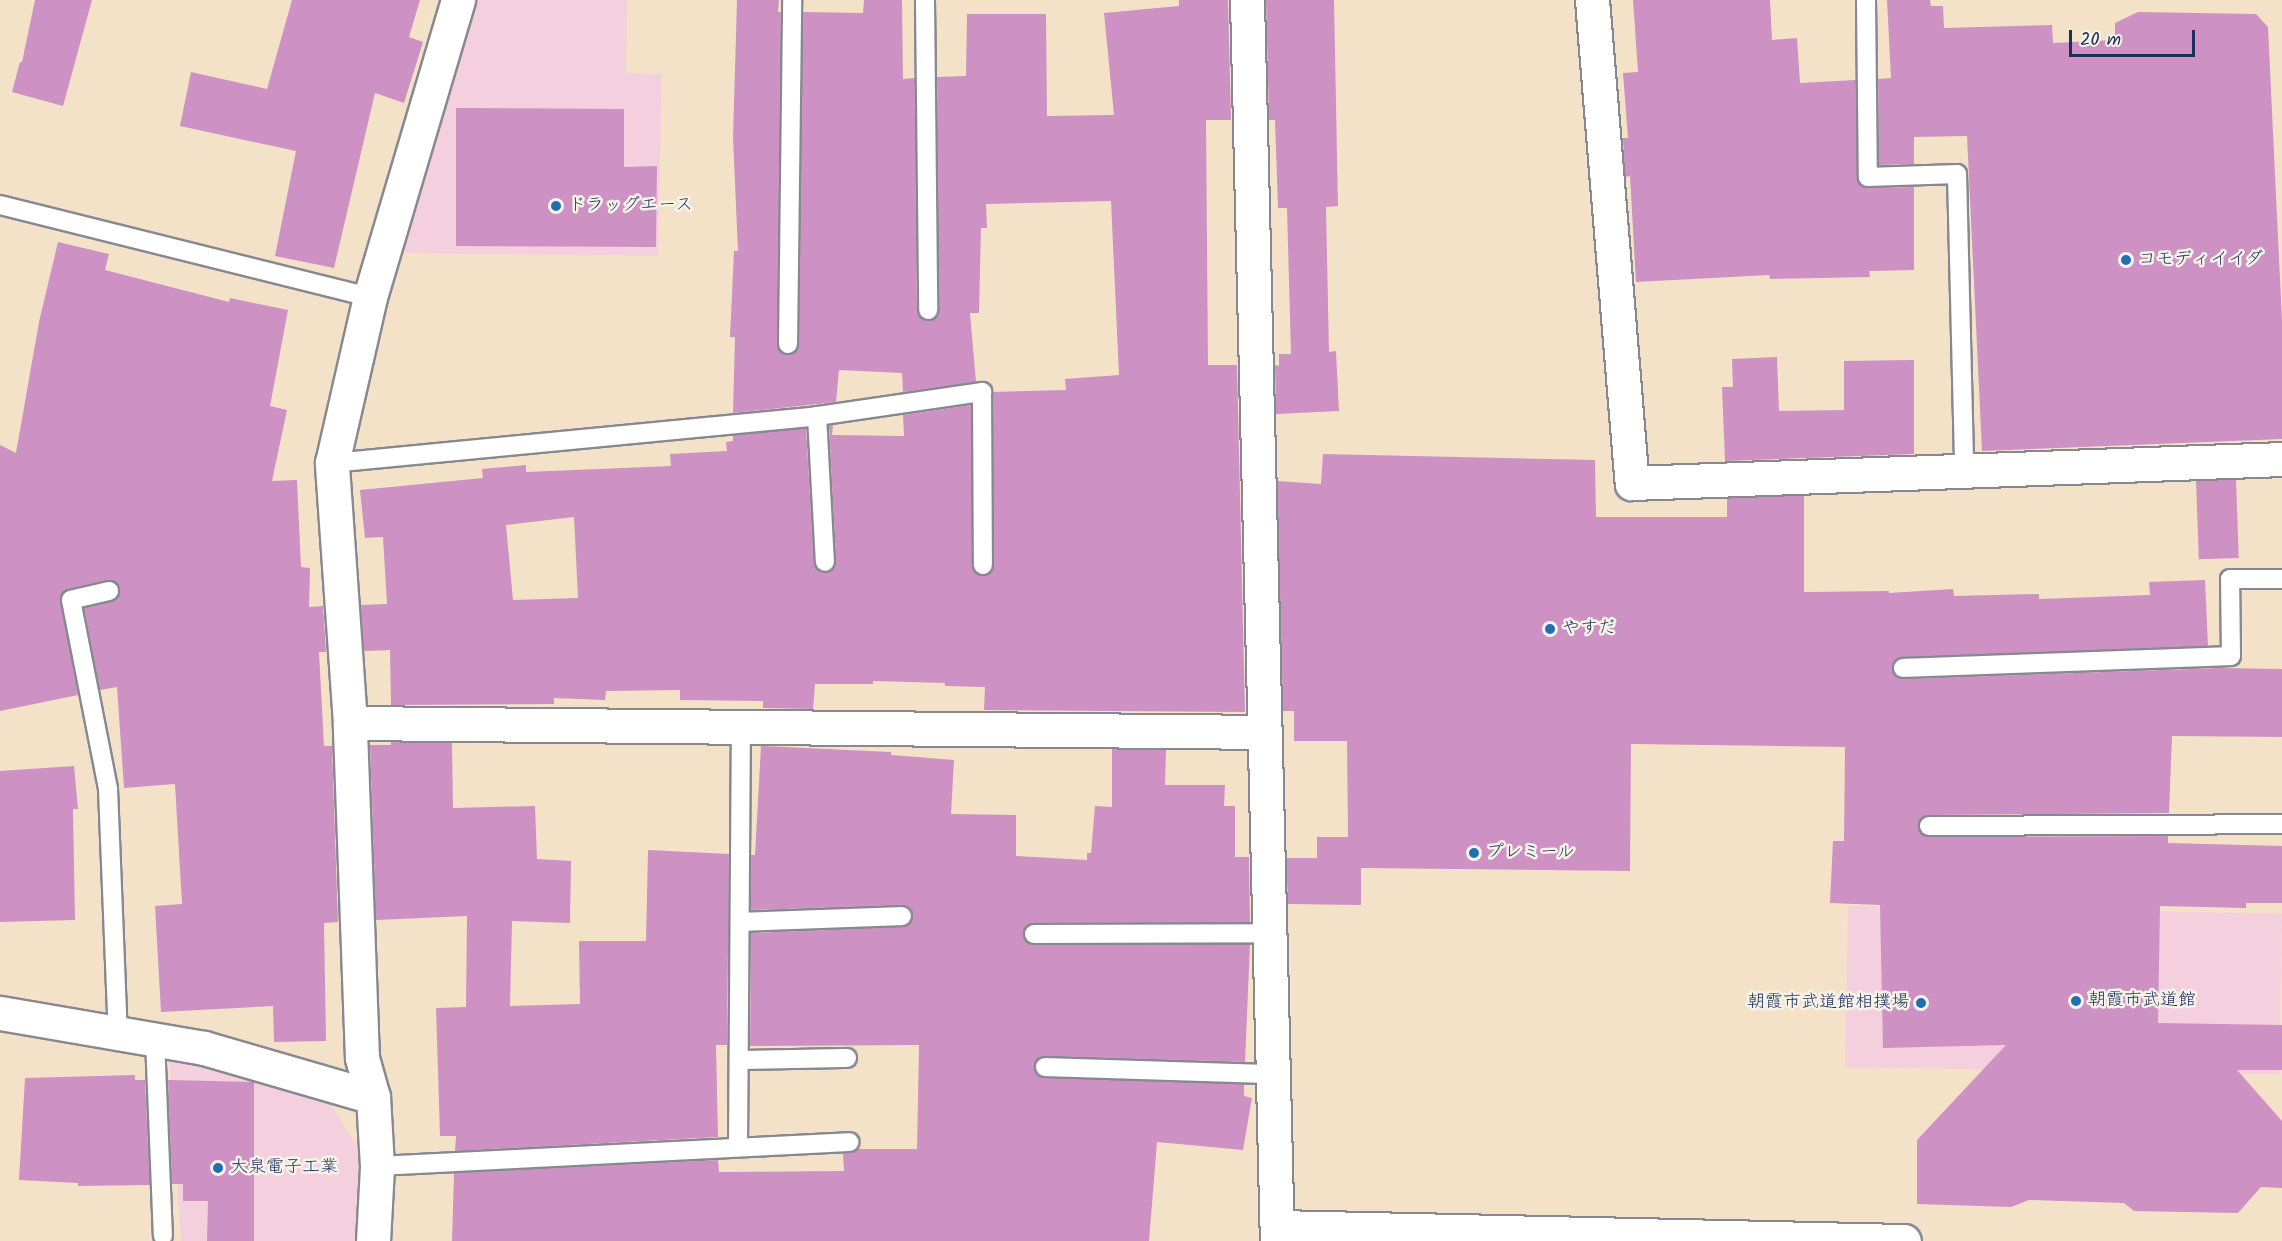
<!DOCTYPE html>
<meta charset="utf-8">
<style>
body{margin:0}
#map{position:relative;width:2282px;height:1241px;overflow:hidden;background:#f4e2c8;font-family:Kalam,"Klee One",sans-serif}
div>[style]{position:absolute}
.built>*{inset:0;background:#f4cfde;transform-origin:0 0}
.building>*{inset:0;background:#ce91c3;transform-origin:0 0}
.roads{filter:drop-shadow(2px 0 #888893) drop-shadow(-2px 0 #888893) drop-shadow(0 2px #888893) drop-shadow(0 -2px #888893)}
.service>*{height:18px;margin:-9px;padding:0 9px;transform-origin:9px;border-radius:9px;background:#fff}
.minor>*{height:33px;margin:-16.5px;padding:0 16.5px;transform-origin:16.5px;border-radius:16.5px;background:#fff}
.dots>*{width:16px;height:16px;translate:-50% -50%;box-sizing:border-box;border:3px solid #f7f3e8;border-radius:50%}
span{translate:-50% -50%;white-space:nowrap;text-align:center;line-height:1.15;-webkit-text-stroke:5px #f7f3e8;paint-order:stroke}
.poi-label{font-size:18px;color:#1b2f5e}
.left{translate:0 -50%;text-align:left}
.right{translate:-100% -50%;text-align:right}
.scale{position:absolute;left:2069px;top:30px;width:126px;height:27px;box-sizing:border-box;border:3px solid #1b2f5e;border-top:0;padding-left:8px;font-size:18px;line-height:21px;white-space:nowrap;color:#1b2f5e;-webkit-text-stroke:4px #f7f3e8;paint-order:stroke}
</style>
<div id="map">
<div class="built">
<i style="clip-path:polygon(477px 0,627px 0,626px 73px,662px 74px,658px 256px,396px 253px,441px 102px)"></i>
<i style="left:1848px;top:906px;width:434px;height:161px;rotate:1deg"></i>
<i style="clip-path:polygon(169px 1053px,328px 1100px,364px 1158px,364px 1241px,181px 1241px)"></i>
</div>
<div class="building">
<i style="clip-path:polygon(35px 0,92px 0,63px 106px,12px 92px,20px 62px,22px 62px)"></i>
<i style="clip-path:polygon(292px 0,420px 0,409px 37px,423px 42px,404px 103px,375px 93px,334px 268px,275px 256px,296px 151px,180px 126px,191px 72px,267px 89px)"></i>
<i style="clip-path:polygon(evenodd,737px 0,779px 0,778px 12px,781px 12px,777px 344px,782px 353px,788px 355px,797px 350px,799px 344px,803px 12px,863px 13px,864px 0,902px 0,903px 79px,915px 78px,917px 310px,922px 319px,929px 321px,937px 316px,939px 310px,937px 77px,966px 76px,967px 14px,1046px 14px,1047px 116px,1114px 115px,1104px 13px,1179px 6px,1179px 0,1228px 0,1231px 120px,1206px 120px,1208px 365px,1237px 365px,1245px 712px,984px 710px,985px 687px,945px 686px,945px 683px,873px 681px,873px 684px,815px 684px,813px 709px,763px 708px,763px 701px,680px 700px,680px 690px,606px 691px,605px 700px,554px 698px,554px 704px,391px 705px,390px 650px,364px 651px,361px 605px,387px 604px,383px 537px,365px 538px,360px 490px,483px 478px,482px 469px,526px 465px,526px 472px,671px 466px,670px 454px,727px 451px,726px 442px,733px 441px,733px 435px,806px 428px,814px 563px,819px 572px,826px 573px,835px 568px,836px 561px,829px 426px,833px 425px,832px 435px,904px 436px,903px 415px,971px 405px,972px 565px,977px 574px,984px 576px,992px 571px,994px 565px,993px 392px,1066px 390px,1065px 379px,1119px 375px,1111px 201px,986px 204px,987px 228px,981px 228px,979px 313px,970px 313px,976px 382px,903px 392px,902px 373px,839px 370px,836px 402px,733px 413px,735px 337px,730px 337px,734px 251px,738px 251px,733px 137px,737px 0,574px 517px,578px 598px,513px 600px,506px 525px,574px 517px)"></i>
<i style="clip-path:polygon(1266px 0,1334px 0,1338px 206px,1326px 207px,1329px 352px,1336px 351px,1339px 411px,1276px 414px,1275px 365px,1279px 366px,1279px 354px,1291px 354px,1287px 208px,1278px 208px,1275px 120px,1269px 120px)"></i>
<i style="clip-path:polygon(1633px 0,1770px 0,1772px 40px,1797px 38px,1800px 83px,1856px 80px,1858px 182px,1868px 188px,1914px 187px,1914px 270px,1869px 271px,1870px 277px,1770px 279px,1769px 275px,1636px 282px,1630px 176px,1625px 177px,1623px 138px,1628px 138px,1623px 73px,1638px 72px)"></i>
<i style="clip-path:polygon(1887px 0,1930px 0,1931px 6px,1943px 6px,1944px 28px,2052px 25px,2053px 43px,2115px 40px,2115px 23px,2138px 12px,2256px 14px,2268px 27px,2282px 321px,2282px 439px,1982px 451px,1967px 136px,1914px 137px,1914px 164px,1879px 165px,1878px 79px,1891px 78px)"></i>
<i style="clip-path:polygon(456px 108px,624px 109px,624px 167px,657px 166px,656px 247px,456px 246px)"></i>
<i style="clip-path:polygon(58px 242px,109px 254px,105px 270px,229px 302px,230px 298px,288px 310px,270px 406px,287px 410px,272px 481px,297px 480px,301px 567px,310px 568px,309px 607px,323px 606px,326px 652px,319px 652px,324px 746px,332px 746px,338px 922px,324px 923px,326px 1041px,274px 1042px,273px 1006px,161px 1012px,155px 906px,182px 904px,175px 784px,124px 788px,117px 687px,100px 690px,84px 608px,116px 600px,120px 589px,117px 583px,106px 580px,68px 589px,61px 596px,78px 695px,0 711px,0 445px,16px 453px,39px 322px)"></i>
<i style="clip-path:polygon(1777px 357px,1779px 411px,1844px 410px,1844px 361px,1914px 360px,1914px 454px,1725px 461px,1722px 387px,1733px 387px,1732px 359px)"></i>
<i style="clip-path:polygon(1323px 454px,1595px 460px,1596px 517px,1727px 517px,1727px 498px,1804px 495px,1804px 592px,1889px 591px,1889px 593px,1953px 589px,1954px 596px,2039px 594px,2039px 599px,2150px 595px,2149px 582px,2205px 580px,2208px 646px,1903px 657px,1893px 662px,1892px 669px,1897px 678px,1903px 679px,2219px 668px,2282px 669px,2282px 737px,2172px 736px,2169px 813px,1929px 815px,1923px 817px,1918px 825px,1920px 832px,1929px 837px,2168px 836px,2168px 843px,2282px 846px,2282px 903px,2246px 903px,2246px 908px,2160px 906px,2158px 1023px,2282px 1025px,2282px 1070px,2237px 1070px,2282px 1121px,2282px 1188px,2261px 1187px,2238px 1213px,2134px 1211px,2124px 1203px,2029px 1200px,2011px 1207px,1917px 1204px,1917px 1140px,2006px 1045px,1883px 1048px,1880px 905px,1830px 903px,1833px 841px,1844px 841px,1845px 747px,1631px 744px,1630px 871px,1361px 868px,1361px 905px,1288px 904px,1286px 858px,1317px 858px,1317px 837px,1348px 837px,1347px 741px,1294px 741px,1294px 711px,1283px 711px,1277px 481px,1321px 484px)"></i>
<i style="left:2236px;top:479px;width:79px;height:40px;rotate:88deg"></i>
<i style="clip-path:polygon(391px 742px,452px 743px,453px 808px,535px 806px,537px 859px,571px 861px,570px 923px,512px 921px,510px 1006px,580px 1004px,579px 941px,646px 941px,648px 850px,729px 854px,727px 1045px,716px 1045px,718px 1137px,455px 1151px,456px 1136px,440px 1136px,436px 1008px,466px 1007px,467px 916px,376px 920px,370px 745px,391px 745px)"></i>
<i style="clip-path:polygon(761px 746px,891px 752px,891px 755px,954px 760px,951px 814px,1016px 815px,1016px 856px,1087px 860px,1087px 853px,1091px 853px,1095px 806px,1112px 807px,1112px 749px,1166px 750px,1165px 785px,1225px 785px,1224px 806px,1235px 806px,1235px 857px,1249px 857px,1250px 922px,1034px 923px,1028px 925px,1023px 933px,1025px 940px,1034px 945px,1250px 944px,1245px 1062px,1045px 1056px,1035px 1062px,1035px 1073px,1045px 1078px,1244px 1084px,1244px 1096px,1252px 1098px,1243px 1150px,1157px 1142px,1149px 1241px,452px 1241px,454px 1173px,718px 1160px,719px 1172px,844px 1171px,843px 1154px,858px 1149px,917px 1149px,919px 1045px,750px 1046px,751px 933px,902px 927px,908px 925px,913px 916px,911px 910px,902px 905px,751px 910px,751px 855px,755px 855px)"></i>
<i style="clip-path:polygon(74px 766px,78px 809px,73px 809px,75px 920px,0 922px,0 771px)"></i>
<i style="clip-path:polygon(135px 1075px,135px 1080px,145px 1080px,150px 1185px,78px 1186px,78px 1183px,19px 1180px,25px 1078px)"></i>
<i style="clip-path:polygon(168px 1080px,254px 1082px,254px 1241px,207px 1241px,208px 1201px,183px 1201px,183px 1184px,172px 1184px)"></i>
</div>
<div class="roads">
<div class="service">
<i style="left:925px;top:0;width:310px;rotate:89.4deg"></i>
<i style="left:1866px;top:0;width:177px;rotate:89.4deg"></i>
<i style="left:1868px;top:177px;width:89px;rotate:-1.9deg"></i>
<i style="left:1957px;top:174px;width:296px;rotate:88.6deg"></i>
<i style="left:0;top:205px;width:381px;rotate:14deg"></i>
<i style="left:788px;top:344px;width:344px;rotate:-89.3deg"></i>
<i style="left:817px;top:416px;width:146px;rotate:86.9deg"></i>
<i style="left:332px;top:463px;width:487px;rotate:-5.5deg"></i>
<i style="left:817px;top:416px;width:167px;rotate:-8.3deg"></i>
<i style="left:982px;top:392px;width:173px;rotate:89.7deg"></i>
<i style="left:109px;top:591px;width:39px;rotate:167deg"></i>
<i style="left:71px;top:600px;width:193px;rotate:78.9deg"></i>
<i style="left:108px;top:789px;width:245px;rotate:87.7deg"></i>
<i style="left:1903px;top:668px;width:328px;rotate:-2.1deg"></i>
<i style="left:2231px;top:656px;width:77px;rotate:-90.7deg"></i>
<i style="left:2230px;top:579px;width:52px"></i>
<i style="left:1929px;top:826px;width:353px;rotate:-0.3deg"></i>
<i style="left:740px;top:922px;width:162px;rotate:-2.1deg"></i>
<i style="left:1034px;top:934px;width:236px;rotate:-0.2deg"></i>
<i style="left:155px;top:1039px;width:197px;rotate:87.7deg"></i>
<i style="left:739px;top:1060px;width:108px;rotate:-1.1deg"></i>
<i style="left:1045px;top:1067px;width:229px;rotate:1.8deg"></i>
<i style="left:738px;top:1147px;width:420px;rotate:-89.6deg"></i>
<i style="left:377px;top:1166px;width:473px;rotate:-2.9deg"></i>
</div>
<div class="minor">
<i style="left:1247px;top:0;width:1241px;rotate:88.62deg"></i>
<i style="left:1592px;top:0;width:485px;rotate:85.3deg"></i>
<i style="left:1632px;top:483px;width:650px;rotate:-2.11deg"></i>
<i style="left:350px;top:723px;width:915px;rotate:0.56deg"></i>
<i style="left:0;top:1013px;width:207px;rotate:9.7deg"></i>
<i style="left:204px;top:1048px;width:176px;rotate:16.2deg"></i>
<i style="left:1277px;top:1227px;width:627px;rotate:1.28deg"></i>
<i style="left:373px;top:1241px;width:75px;rotate:-86.9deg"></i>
<i style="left:377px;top:1166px;width:69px;rotate:-93.3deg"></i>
<i style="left:373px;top:1097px;width:41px;rotate:-105.8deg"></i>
<i style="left:362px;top:1058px;width:335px;rotate:-92.1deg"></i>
<i style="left:350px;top:723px;width:261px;rotate:-94deg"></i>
<i style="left:332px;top:463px;width:170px;rotate:-77.1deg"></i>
<i style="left:370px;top:297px;width:310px;rotate:-73.5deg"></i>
</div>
</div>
<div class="dots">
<i style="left:556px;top:206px;background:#1f6fb2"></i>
<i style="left:2126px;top:260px;background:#1f6fb2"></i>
<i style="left:1550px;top:629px;background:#1f6fb2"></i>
<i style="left:1474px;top:853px;background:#1f6fb2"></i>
<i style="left:2076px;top:1001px;background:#1f6fb2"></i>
<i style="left:1921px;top:1003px;background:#1f6fb2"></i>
<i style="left:218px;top:1168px;background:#1f6fb2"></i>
</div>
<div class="poi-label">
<span class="left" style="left:568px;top:206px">ドラッグエース</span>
<span class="left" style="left:2138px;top:260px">コモディイイダ</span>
<span class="left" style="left:1562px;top:629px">やすだ</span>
<span class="left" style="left:1486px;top:853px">プレミール</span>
<span class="left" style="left:2088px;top:1001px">朝霞市武道館</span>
<span class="right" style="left:1909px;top:1003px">朝霞市武道館相撲場</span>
<span class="left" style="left:230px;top:1168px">大泉電子工業</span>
</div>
<div class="scale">20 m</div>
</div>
